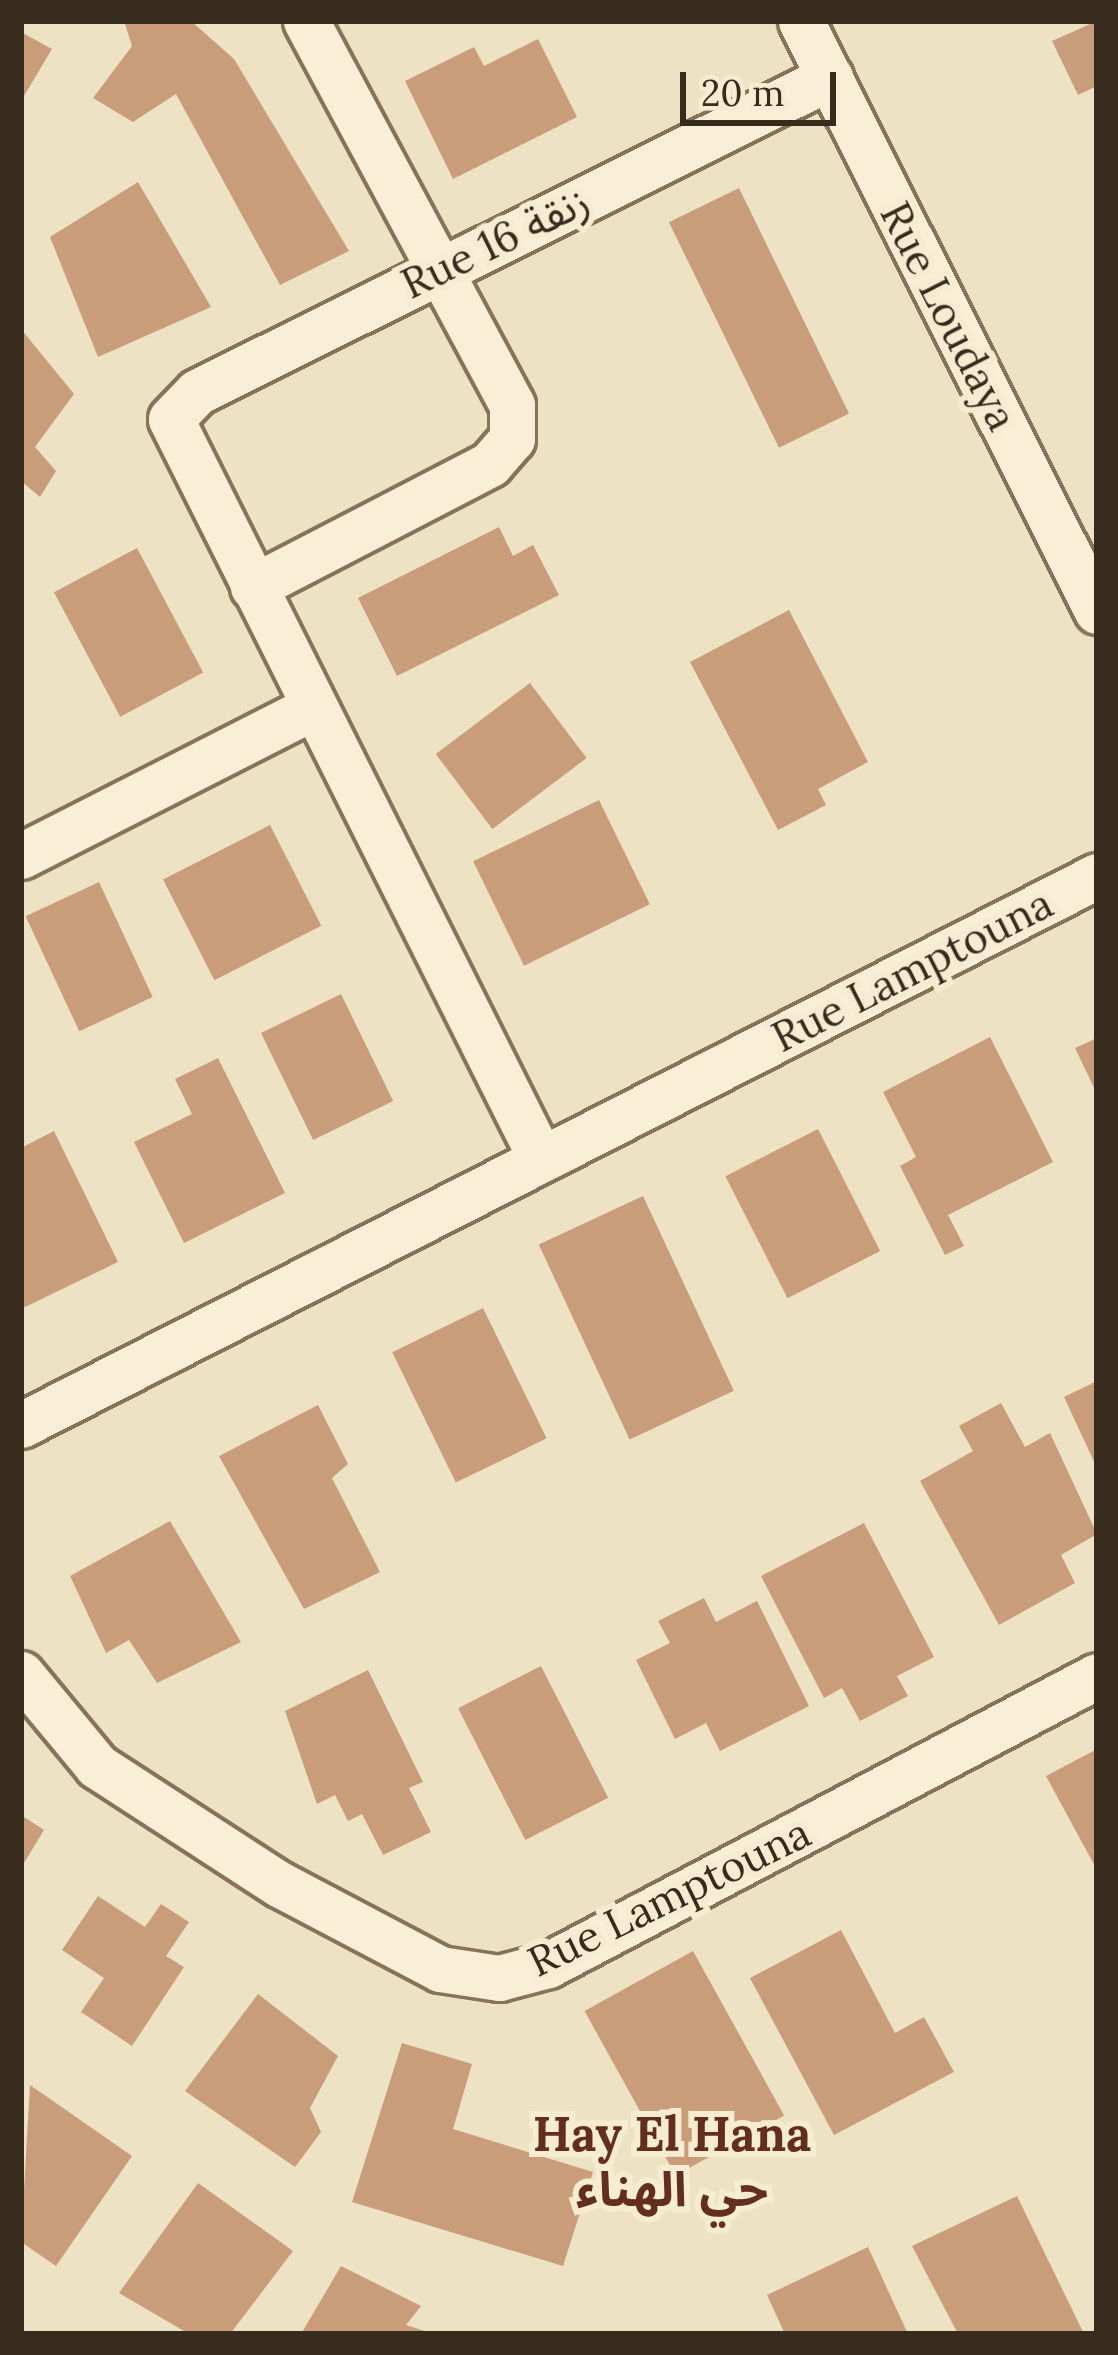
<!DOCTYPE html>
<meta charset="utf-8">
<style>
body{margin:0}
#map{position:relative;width:1118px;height:2355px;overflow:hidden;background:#ede2c3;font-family:Lora,"Noto Sans Arabic",serif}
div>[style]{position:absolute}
.building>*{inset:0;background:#ca9d7a;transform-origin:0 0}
.roads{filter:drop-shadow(3px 0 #87735a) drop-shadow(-3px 0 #87735a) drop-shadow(0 3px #87735a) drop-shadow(0 -3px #87735a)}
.street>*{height:45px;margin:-22.5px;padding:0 22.5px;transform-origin:22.5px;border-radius:22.5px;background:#f8efd6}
span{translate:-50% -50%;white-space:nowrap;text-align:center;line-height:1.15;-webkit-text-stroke:12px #f5ecd2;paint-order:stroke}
.street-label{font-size:42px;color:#372b1e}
.quarter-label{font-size:48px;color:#632e1e;font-weight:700}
.frame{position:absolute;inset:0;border:24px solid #372b1e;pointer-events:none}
.scale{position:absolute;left:680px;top:72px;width:156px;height:54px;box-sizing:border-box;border:6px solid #372b1e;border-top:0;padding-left:15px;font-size:36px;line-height:42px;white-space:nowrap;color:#372b1e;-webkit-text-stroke:9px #f5ecd2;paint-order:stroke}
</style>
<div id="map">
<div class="building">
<i style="clip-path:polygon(124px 21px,191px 21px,234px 59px,349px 251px,280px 285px,176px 94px,133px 122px,93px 98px,132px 46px)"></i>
<i style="clip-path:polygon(1097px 21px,1097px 86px,1078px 95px,1052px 41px)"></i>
<i style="clip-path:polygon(21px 32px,52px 49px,21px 101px)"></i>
<i style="clip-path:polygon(538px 39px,577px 117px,453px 179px,405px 81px,474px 47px,484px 66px)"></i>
<i style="clip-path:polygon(138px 182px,211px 307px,98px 357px,50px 237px)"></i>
<i style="left:739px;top:188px;width:251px;height:78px;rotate:64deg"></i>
<i style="clip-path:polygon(21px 329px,74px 394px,35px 447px,56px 471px,40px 497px,21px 481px)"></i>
<i style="clip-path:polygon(499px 527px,513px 556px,533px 545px,559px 595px,397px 676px,358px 598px)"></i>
<i style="left:137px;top:548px;width:141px;height:94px;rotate:62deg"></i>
<i style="clip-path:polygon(789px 610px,868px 762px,818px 789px,826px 805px,778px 830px,690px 662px)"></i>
<i style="left:530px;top:683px;width:94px;height:118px;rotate:53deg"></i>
<i style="left:599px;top:800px;width:116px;height:140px;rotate:64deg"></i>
<i style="left:270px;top:825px;width:113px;height:120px;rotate:63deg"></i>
<i style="left:99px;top:882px;width:127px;height:81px;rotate:65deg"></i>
<i style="left:341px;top:994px;width:119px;height:89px;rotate:64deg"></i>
<i style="clip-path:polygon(990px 1037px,1053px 1162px,948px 1215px,964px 1246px,945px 1255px,900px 1166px,916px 1157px,883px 1092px)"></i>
<i style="clip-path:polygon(1097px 1038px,1097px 1094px,1075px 1048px)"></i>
<i style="clip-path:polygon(218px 1058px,285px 1193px,184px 1243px,134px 1142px,192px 1114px,175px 1079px)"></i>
<i style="left:818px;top:1129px;width:137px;height:104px;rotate:63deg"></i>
<i style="clip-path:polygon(54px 1131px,118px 1262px,21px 1309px,21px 1148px)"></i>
<i style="left:643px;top:1196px;width:215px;height:115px;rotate:65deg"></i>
<i style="left:483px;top:1308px;width:145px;height:101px;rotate:64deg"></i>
<i style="clip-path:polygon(1097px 1381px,1097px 1468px,1064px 1397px)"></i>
<i style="clip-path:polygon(1001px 1403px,1025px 1447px,1050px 1433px,1097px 1534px,1061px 1555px,1075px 1583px,999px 1625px,920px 1481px,973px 1451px,959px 1426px)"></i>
<i style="clip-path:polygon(318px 1405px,348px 1464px,332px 1478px,380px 1572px,304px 1609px,219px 1456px)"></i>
<i style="clip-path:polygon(170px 1521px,241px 1642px,157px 1683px,129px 1640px,106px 1653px,70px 1576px)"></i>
<i style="clip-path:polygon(864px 1523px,934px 1657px,897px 1676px,908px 1696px,860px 1721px,842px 1688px,824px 1698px,761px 1576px)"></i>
<i style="clip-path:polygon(704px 1598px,716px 1622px,757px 1601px,809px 1706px,720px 1751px,706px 1723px,675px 1739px,636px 1660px,670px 1643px,658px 1621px)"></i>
<i style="left:541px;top:1666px;width:148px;height:93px;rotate:63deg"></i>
<i style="clip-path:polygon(368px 1670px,423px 1782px,409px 1788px,431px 1832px,383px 1855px,362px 1814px,348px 1821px,335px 1795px,317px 1804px,285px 1711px)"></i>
<i style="clip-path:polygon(1097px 1749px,1097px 1870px,1046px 1776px)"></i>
<i style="clip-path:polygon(21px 1815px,44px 1830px,21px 1868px)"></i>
<i style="clip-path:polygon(98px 1896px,145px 1927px,161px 1904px,189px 1922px,166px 1956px,184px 1967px,132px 2046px,81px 2012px,104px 1978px,62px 1950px)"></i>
<i style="clip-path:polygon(841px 1930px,895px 2033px,924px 2017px,954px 2072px,834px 2135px,750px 1978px)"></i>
<i style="left:693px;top:1951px;width:188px;height:124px;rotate:61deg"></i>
<i style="clip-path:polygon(258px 1994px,338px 2056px,310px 2108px,321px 2132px,295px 2167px,185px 2091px)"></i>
<i style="clip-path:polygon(402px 2043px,472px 2064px,453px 2129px,593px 2172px,563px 2266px,352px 2202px)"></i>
<i style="clip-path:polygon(30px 2085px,132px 2156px,56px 2266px,21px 2242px)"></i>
<i style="clip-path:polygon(198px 2183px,293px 2251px,230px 2334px,189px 2334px,119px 2293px)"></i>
<i style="clip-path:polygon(1017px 2196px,1084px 2334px,958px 2334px,912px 2246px)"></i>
<i style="clip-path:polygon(868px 2247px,908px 2334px,785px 2334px,767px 2295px)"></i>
<i style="clip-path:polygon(341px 2266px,421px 2306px,406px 2325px,434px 2334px,301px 2334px)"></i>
</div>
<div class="roads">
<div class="street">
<i style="left:801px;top:21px;width:660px;rotate:63.36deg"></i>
<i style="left:253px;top:587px;width:267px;rotate:-27.4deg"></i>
<i style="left:490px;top:464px;width:33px;rotate:-49deg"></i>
<i style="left:512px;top:439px;width:34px;rotate:-90deg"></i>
<i style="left:512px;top:405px;width:436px;rotate:-118.2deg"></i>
<i style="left:21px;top:856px;width:326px;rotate:-27deg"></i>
<i style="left:541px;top:1159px;width:827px;rotate:-116.57deg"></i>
<i style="left:171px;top:419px;width:37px;rotate:-46deg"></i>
<i style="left:197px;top:392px;width:707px;rotate:-26.46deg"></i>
<i style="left:21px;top:1425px;width:1208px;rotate:-27.03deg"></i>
<i style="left:21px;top:1674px;width:119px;rotate:50.4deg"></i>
<i style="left:97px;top:1766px;width:217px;rotate:33deg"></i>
<i style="left:279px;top:1884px;width:182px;rotate:27.8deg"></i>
<i style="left:440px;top:1969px;width:60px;rotate:8.7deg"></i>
<i style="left:499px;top:1978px;width:51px;rotate:-14.9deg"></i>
<i style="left:548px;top:1965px;width:620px;rotate:-27.76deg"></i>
</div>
</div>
<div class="street-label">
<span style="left:495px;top:242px;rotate:-26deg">Rue 16 زنقة</span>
<span style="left:949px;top:316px;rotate:63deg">Rue Loudaya</span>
<span style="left:912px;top:970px;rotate:-27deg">Rue Lamptouna</span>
<span style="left:669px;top:1897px;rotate:-26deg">Rue Lamptouna</span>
</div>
<div class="quarter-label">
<span style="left:672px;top:2161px">Hay El Hana<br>حي الهناء</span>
</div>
<div class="frame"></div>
<div class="scale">20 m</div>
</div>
